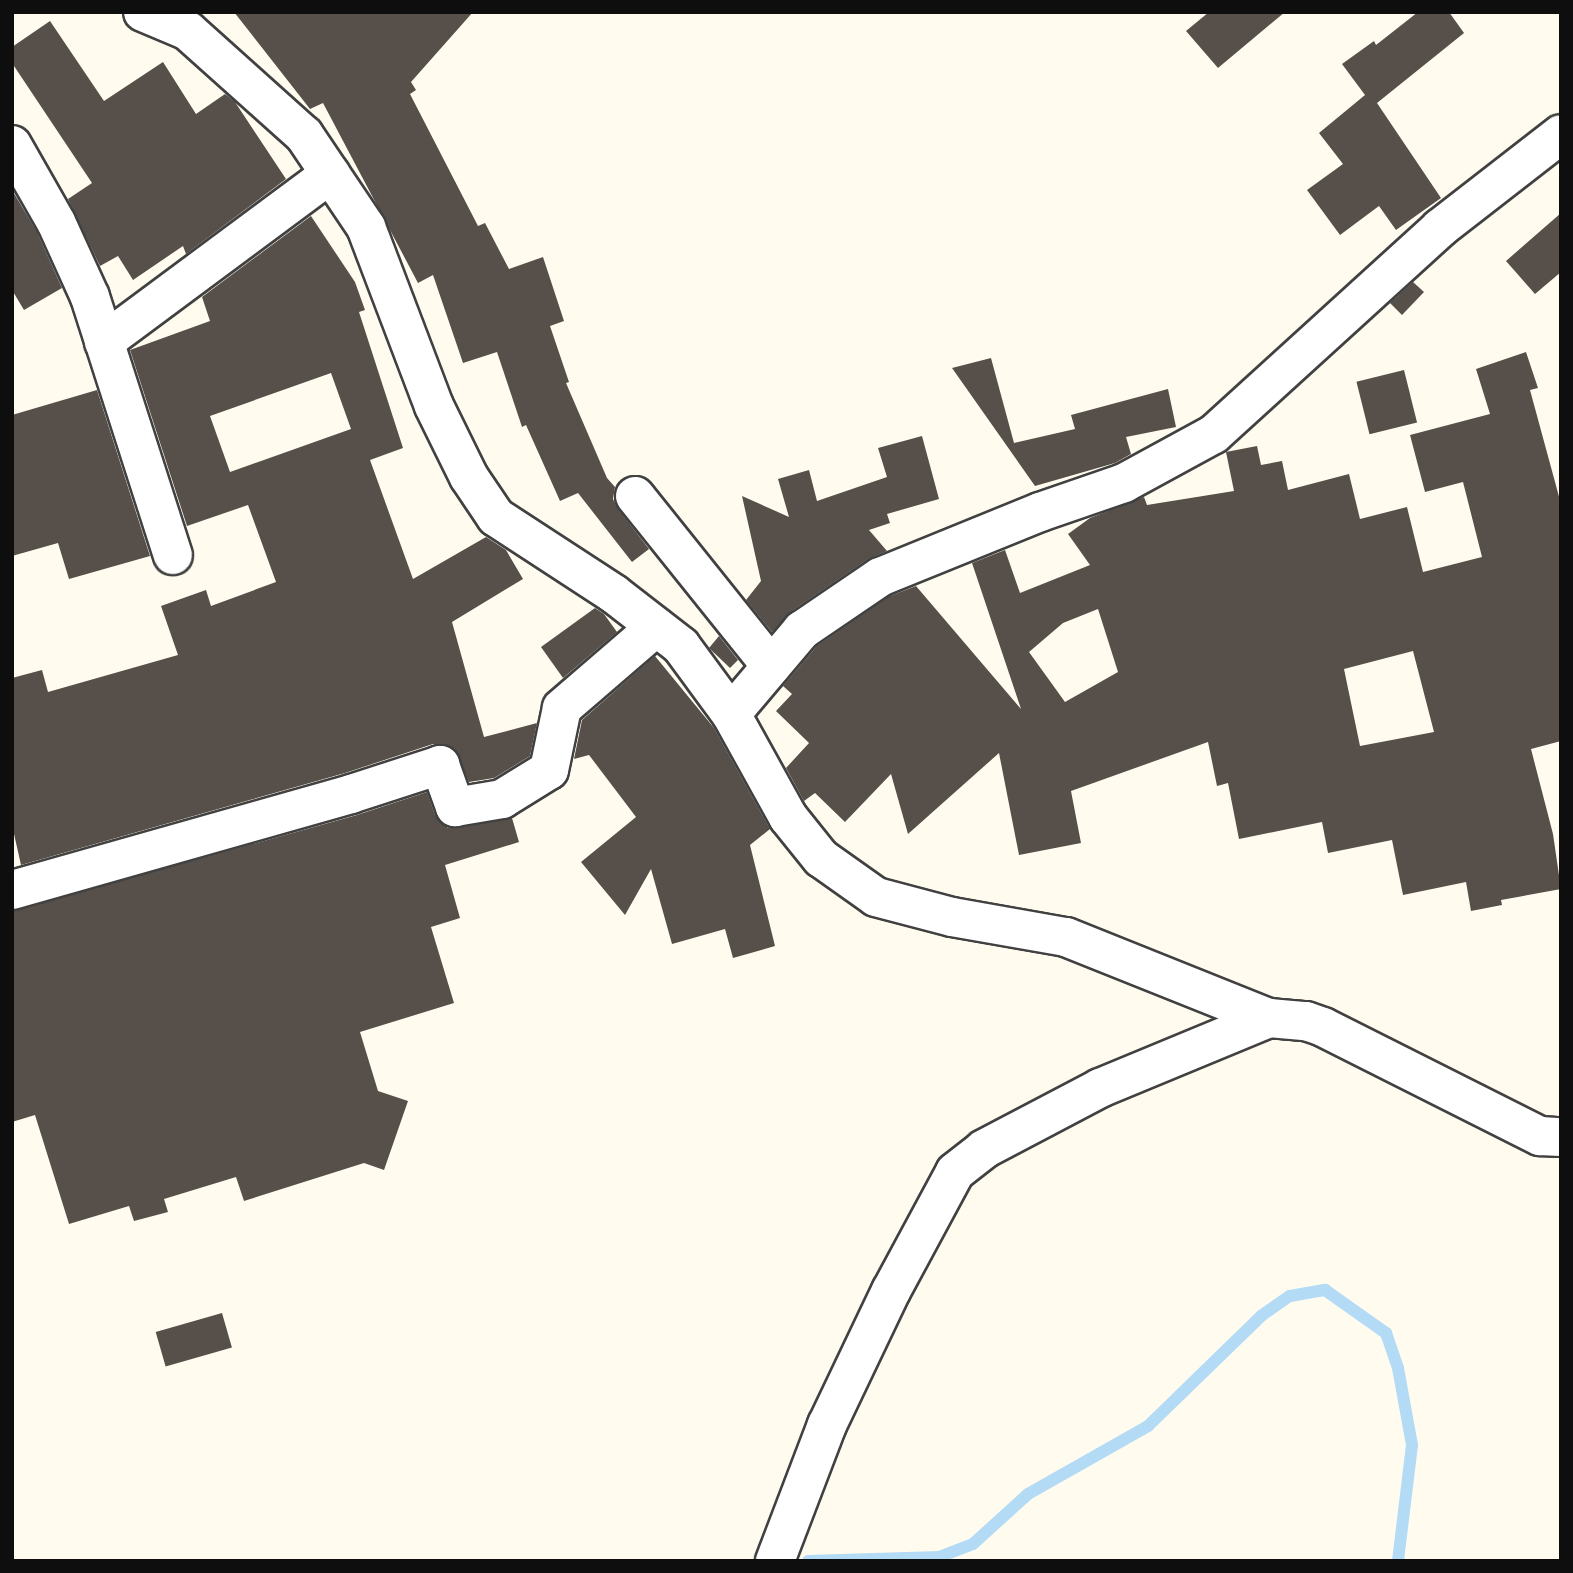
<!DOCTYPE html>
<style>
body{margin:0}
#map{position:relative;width:1573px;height:1573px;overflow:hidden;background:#fffcef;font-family:Merriweather,serif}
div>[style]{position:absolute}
.stream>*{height:12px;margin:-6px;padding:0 6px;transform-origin:6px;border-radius:6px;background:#b4dbf6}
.building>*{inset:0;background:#57504a;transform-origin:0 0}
.roads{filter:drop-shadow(2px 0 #414141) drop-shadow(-2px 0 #414141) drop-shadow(0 2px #414141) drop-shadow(0 -2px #414141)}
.minor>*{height:38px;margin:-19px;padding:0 19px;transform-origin:19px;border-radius:19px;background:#fff}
span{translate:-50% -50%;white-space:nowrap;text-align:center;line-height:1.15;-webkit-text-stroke:7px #fff;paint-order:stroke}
.frame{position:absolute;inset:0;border:14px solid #0e0e0e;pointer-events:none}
</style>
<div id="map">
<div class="stream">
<i style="left:808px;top:1561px;width:131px;rotate:-1.7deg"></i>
<i style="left:939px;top:1557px;width:36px;rotate:-21deg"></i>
<i style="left:973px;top:1544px;width:74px;rotate:-42.3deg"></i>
<i style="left:1028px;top:1494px;width:138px;rotate:-29.5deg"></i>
<i style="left:1148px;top:1426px;width:158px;rotate:-44.2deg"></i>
<i style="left:1261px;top:1316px;width:35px;rotate:-35deg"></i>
<i style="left:1290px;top:1296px;width:36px;rotate:-10deg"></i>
<i style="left:1325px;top:1290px;width:75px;rotate:35.2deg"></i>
<i style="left:1386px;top:1333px;width:37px;rotate:71deg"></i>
<i style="left:1398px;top:1368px;width:78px;rotate:79.7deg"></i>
<i style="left:1412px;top:1445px;width:117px;rotate:96.9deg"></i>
</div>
<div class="building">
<i style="clip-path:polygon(234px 12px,473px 12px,411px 82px,416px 90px,410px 94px,478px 226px,485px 223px,509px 269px,543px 257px,564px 321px,550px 326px,569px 382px,566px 383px,607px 478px,615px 487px,613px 499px,618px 509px,649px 549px,632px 562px,578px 493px,560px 501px,526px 425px,522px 427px,497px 352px,463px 363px,433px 275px,418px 283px,323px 103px,310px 109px)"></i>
<i style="clip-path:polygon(1209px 12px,1285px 12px,1218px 68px,1186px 31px)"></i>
<i style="clip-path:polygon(1418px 12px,1449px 12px,1464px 33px,1377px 103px,1441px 198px,1396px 230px,1379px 206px,1340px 235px,1307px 190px,1343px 164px,1319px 133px,1365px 95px,1342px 64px,1374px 41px,1376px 45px)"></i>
<i style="clip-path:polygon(50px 21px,104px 101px,163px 62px,196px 114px,225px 94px,235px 102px,286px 179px,186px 254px,183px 246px,133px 280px,118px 256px,100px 266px,68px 199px,92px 183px,12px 63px,12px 47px)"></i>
<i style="clip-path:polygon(12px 190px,37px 232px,62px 288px,24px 310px,12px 290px)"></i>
<i style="clip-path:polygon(1561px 213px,1561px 272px,1535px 294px,1506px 261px)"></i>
<i style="clip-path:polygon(evenodd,311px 216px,355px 282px,365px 310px,359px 312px,403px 448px,370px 460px,413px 579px,486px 537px,506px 550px,523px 579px,452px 622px,484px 737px,537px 723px,530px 756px,494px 778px,469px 782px,455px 749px,445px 744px,433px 744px,345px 773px,21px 865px,12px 825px,12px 678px,42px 670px,48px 692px,178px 655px,161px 606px,206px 590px,211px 606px,276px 582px,248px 505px,187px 526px,130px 350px,210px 321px,202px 297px,311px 216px,331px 373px,351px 429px,230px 472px,210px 416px,331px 373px)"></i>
<i style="clip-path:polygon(1413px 282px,1424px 292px,1402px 315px,1390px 303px)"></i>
<i style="clip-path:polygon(evenodd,1526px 352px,1538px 388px,1530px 390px,1561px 504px,1561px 741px,1531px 749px,1553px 834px,1561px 889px,1501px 900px,1502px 905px,1471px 911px,1466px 882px,1403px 895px,1392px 840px,1328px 853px,1322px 822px,1239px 839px,1228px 783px,1217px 786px,1208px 742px,1071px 791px,1081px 843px,1019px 855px,999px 753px,908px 834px,891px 774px,845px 822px,815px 793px,804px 801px,786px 768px,809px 743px,776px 711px,792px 694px,783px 686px,817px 646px,890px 596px,916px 586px,1021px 709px,972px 563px,1005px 550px,1020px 593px,1090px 565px,1068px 534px,1090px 518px,1144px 497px,1147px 505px,1234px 491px,1226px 452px,1257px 446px,1261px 465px,1282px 461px,1288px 490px,1349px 474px,1360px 519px,1407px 507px,1423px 572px,1482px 557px,1463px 482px,1425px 492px,1410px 435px,1490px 414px,1476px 369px,1526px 352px,1098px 609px,1118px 672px,1065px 702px,1029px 652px,1063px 623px,1098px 609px,1526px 352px,1413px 651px,1434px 732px,1360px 746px,1344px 669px,1413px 651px)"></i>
<i style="clip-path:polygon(991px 358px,1014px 443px,1075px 429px,1071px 415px,1168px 389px,1176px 427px,1126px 437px,1131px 454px,1115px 463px,1035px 486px,952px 368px)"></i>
<i style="left:1404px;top:370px;width:54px;height:49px;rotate:76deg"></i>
<i style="clip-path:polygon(97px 390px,150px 556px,69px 579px,58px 543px,12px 556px,12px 415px)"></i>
<i style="clip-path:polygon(922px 436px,939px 499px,887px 514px,890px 523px,869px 530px,887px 551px,868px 559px,790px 612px,772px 632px,746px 600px,761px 581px,742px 496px,789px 517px,778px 479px,809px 470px,817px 501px,887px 477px,878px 448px)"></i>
<i style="clip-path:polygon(595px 608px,604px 614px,617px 632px,563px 678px,541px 647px)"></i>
<i style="clip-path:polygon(719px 636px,738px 660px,730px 668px,709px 648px)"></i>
<i style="clip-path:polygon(655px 656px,714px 728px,770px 829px,750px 845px,775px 946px,733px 958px,725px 929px,672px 944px,651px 869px,625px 915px,581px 862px,636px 817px,589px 755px,574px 759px,582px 720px)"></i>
<i style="clip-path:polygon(427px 792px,435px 815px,448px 828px,512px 818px,519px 842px,445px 865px,460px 918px,431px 927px,454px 1003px,360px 1032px,378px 1091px,408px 1101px,384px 1170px,364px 1163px,244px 1201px,236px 1177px,164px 1199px,168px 1212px,134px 1221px,129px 1206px,69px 1224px,35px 1115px,12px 1122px,12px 911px,357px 815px)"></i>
<i style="left:222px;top:1313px;width:36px;height:69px;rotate:74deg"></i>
</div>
<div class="roads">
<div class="minor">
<i style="left:143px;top:12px;width:49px;rotate:22.9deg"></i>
<i style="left:188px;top:31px;width:156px;rotate:41.9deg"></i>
<i style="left:304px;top:135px;width:111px;rotate:56deg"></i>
<i style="left:366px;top:227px;width:191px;rotate:69.2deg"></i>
<i style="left:434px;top:406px;width:79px;rotate:63.8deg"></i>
<i style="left:469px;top:477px;width:48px;rotate:56deg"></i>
<i style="left:496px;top:517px;width:141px;rotate:33.1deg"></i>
<i style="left:614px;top:594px;width:85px;rotate:37.8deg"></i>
<i style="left:681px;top:646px;width:84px;rotate:53.7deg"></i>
<i style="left:731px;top:714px;width:118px;rotate:61deg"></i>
<i style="left:788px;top:817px;width:53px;rotate:51.2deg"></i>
<i style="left:821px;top:858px;width:67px;rotate:35.3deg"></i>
<i style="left:876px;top:897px;width:79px;rotate:14.7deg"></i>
<i style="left:952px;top:917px;width:116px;rotate:10deg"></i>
<i style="left:1066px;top:937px;width:219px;rotate:21.8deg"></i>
<i style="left:1269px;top:1018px;width:37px;rotate:5deg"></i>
<i style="left:1306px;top:1021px;width:18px;rotate:19deg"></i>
<i style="left:1323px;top:1027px;width:243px;rotate:26.7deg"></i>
<i style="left:1540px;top:1136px;width:21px;rotate:3deg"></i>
<i style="left:12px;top:145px;width:89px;rotate:60.3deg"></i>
<i style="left:56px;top:222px;width:82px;rotate:65.6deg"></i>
<i style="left:90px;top:297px;width:271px;rotate:72.2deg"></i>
<i style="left:104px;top:342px;width:282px;rotate:-36.6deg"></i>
<i style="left:635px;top:496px;width:218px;rotate:51.3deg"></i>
<i style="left:731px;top:714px;width:110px;rotate:-49.8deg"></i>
<i style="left:802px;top:630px;width:94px;rotate:-34.2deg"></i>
<i style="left:880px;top:577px;width:173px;rotate:-22.1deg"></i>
<i style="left:1040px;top:512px;width:89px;rotate:-19deg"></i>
<i style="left:1124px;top:483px;width:102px;rotate:-28.6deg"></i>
<i style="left:1214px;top:434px;width:306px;rotate:-42.3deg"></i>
<i style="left:1440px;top:228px;width:153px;rotate:-37.8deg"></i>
<i style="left:12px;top:890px;width:352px;rotate:-15.8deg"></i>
<i style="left:351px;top:794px;width:94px;rotate:-18deg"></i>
<i style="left:440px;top:765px;width:45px;rotate:70.3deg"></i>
<i style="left:455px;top:807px;width:48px;rotate:-9.7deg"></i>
<i style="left:502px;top:799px;width:55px;rotate:-31.7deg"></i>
<i style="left:549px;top:770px;width:63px;rotate:-78.2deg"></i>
<i style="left:562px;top:708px;width:124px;rotate:-40.8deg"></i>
<i style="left:775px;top:1561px;width:146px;rotate:-69.1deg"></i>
<i style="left:827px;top:1425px;width:148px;rotate:-64.5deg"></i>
<i style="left:891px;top:1291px;width:135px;rotate:-61.7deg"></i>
<i style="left:955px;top:1172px;width:37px;rotate:-38deg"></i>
<i style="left:984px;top:1149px;width:131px;rotate:-27.7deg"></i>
<i style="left:1100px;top:1088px;width:183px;rotate:-22.5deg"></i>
</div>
</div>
<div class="frame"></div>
</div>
